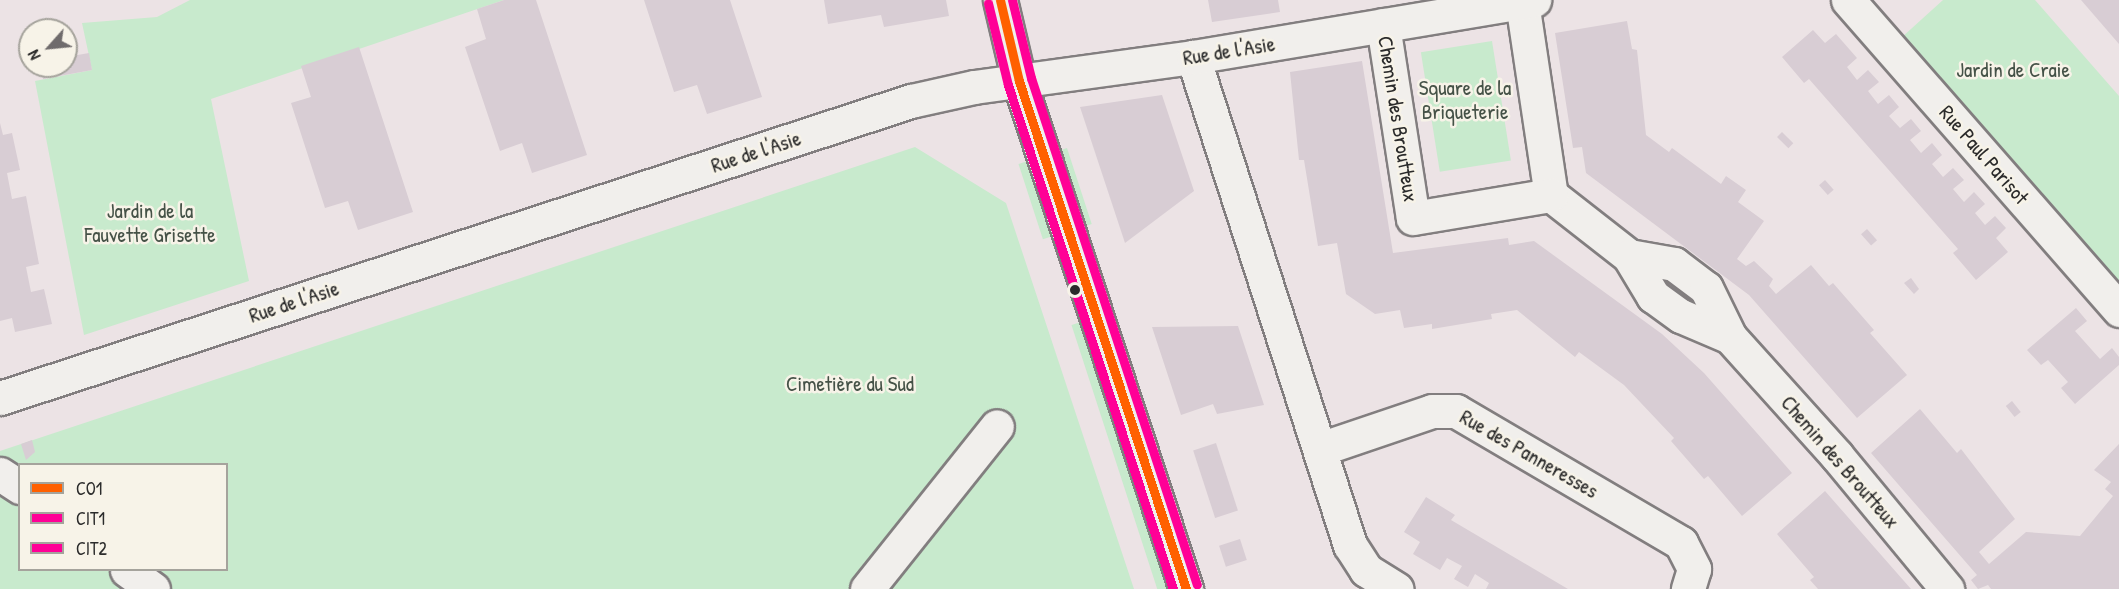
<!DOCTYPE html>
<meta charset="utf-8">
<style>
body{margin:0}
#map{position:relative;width:2119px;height:589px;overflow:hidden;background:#ece3e5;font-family:"Patrick Hand",sans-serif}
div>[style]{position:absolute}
.green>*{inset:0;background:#c8eacd;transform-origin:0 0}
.building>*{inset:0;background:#d8cdd4;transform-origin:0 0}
.roads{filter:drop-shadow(2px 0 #827e7f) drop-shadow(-2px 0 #827e7f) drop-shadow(0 2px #827e7f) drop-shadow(0 -2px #827e7f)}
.street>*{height:33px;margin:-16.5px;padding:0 16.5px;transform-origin:16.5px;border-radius:16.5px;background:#f1efec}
.secondary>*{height:33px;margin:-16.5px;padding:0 16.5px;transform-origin:16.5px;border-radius:16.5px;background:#f1efec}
.bus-1>*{height:9px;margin:-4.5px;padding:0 4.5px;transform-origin:4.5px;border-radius:4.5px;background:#ff6000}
.bus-2>*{height:9px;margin:-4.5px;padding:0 4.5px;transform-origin:4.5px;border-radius:4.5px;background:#ff0096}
.bus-3>*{height:9px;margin:-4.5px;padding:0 4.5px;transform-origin:4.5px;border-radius:4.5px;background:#ff0096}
.dots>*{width:16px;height:16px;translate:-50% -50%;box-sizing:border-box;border:3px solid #f7f3e8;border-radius:50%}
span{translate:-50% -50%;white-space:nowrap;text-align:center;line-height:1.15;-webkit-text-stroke:5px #f7f3e8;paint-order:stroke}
.street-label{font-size:21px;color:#2b2b2b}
.park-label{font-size:21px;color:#455247}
.legend{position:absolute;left:18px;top:463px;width:210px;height:108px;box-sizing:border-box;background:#f7f3e8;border:2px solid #a5a39c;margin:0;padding:8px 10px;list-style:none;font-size:18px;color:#2b2b2b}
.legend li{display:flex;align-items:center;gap:12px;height:30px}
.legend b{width:30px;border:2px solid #a5a39c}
.north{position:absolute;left:18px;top:18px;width:60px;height:60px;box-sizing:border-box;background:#f7f3e8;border:2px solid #a5a39c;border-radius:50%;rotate:243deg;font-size:16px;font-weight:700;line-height:24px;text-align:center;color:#2b2b2b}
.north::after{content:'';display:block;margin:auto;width:21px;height:27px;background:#6f6b6c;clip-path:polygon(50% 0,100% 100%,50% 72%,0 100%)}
</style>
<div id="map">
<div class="green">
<i style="clip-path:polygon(190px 0,504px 0,211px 99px,249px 281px,84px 335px,35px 81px,92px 70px,82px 23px,157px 17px)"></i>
<i style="clip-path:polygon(1943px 0,2035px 0,2119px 96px,2119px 287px,1901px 38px)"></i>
<i style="left:1492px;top:41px;width:121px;height:72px;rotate:81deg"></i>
<i style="clip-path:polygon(evenodd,915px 147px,1006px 203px,1134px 589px,0 589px,0 451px,915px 147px,20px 464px,226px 464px,226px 570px,20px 570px,20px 464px)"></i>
<i style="left:1067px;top:148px;width:80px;height:9px;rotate:72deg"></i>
<i style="left:1028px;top:161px;width:79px;height:10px;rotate:72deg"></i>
<i style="left:1081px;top:322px;width:281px;height:10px;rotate:72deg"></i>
</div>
<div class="building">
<i style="clip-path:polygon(504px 0,536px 0,587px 155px,532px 173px,522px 143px,500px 151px,465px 47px,486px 39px,477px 9px)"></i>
<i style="clip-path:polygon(644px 0,730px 0,762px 97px,707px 114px,697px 85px,674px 92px)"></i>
<i style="clip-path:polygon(824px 0,946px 0,949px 16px,884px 27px,881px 15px,828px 24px)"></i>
<i style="clip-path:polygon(1208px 0,1278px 0,1280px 12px,1212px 22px)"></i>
<i style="clip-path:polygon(2081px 0,2119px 0,2119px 44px)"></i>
<i style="clip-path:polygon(1627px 21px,1632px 49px,1637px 50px,1646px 135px,1669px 152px,1672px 148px,1721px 184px,1726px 176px,1746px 190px,1738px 202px,1764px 221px,1737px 259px,1746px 266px,1754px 261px,1773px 279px,1769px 286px,1776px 294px,1811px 265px,1829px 286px,1833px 283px,1874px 330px,1870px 333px,1907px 375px,1857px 418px,1749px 295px,1586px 173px,1582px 147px,1573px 148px,1555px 33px)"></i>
<i style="clip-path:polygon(1813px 30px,1825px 43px,1836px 34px,1857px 58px,1847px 67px,1857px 80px,1868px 70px,1879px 82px,1868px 91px,1878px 104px,1889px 95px,1899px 107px,1889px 116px,1900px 128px,1911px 119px,1921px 131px,1910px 140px,1921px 153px,1932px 143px,1942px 155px,1932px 164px,1943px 177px,1953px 168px,1964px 180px,1953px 189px,1964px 202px,1974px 192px,1985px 204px,1975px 213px,1985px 225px,1995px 216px,2006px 228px,1996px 238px,2008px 252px,1976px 280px,1953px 253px,1958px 249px,1809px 79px,1804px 83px,1782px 57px)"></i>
<i style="clip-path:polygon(359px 47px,413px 212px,358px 230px,348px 201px,325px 208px,291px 103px,311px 97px,301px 66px)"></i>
<i style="clip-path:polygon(89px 53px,92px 70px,43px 79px,41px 66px,66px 66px,66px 57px)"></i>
<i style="clip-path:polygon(1362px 61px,1393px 253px,1508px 238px,1509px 245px,1534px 241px,1662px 334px,1704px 373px,1792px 473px,1742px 516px,1708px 476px,1704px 479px,1671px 441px,1674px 438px,1624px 385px,1579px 352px,1575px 357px,1517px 310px,1491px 314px,1492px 319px,1432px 329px,1432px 324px,1404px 328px,1400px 310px,1375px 314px,1346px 294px,1337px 243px,1318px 246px,1304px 160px,1299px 160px,1290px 72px)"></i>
<i style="clip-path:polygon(1162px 95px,1194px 191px,1125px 243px,1080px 107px)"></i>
<i style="clip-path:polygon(0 123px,3px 135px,12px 133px,20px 170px,7px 173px,12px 199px,26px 196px,39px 264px,26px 267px,31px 292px,44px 289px,52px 324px,15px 332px,12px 318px,0 321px)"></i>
<i style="left:1782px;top:132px;width:16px;height:7px;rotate:45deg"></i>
<i style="left:1825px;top:180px;width:13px;height:8px;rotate:48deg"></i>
<i style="left:1867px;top:229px;width:15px;height:8px;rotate:48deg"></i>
<i style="left:1668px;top:275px;width:34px;height:16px;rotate:37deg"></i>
<i style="clip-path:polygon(1911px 278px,1919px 289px,1914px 294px,1904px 283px)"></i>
<i style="clip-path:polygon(2076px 308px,2087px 321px,2075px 331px,2100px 359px,2112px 348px,2119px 357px,2119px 365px,2075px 404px,2061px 388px,2068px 382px,2048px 360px,2041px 365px,2027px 350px)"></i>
<i style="clip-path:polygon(1238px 326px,1264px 405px,1217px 414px,1213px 404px,1181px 415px,1152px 327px)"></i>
<i style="left:2012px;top:401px;width:14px;height:8px;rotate:51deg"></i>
<i style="clip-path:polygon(1920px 409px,1957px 453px,1961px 449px,2015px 519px,1979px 552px,1989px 564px,2026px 532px,2080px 536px,2113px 496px,2105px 489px,2111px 482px,2094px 470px,2119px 444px,2119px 589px,1991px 589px,1988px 585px,1978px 589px,1971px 580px,1977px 575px,1871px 453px)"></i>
<i style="clip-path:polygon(32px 440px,35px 452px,26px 460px,21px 444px)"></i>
<i style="left:1216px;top:443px;width:71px;height:24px;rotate:72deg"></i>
<i style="clip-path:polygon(1825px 491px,1875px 548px,1911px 589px,1818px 589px,1810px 580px,1814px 577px,1777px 534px)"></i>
<i style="clip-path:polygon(1426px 497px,1455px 515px,1451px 520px,1568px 589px,1486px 589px,1489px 583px,1475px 574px,1468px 587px,1454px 579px,1462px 566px,1447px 558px,1440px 570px,1413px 554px,1420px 542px,1404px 532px)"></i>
<i style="left:1240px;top:539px;width:22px;height:22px;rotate:72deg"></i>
</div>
<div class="roads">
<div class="street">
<i style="left:1848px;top:0;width:412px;rotate:48.8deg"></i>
<i style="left:1522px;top:2px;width:195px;rotate:81.5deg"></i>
<i style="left:1551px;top:195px;width:99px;rotate:38deg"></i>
<i style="left:1629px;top:256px;width:47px;rotate:59deg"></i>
<i style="left:1653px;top:296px;width:34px;rotate:36deg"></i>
<i style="left:1681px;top:316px;width:53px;rotate:23.2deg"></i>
<i style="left:1730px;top:337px;width:160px;rotate:48deg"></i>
<i style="left:1837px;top:456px;width:173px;rotate:50.4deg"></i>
<i style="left:1383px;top:25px;width:195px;rotate:81.2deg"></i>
<i style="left:1413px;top:218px;width:140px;rotate:-9.5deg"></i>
<i style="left:1193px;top:57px;width:513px;rotate:72.17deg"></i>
<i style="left:1350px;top:545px;width:30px;rotate:57deg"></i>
<i style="left:1366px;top:570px;width:36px;rotate:32deg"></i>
<i style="left:1629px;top:256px;width:46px;rotate:10.1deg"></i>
<i style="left:1674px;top:264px;width:40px;rotate:37deg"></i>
<i style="left:1706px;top:288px;width:55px;rotate:63.9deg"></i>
<i style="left:0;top:398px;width:958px;rotate:-18.06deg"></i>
<i style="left:911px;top:101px;width:65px;rotate:-12.5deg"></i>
<i style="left:974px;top:87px;width:221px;rotate:-7.8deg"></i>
<i style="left:1193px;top:57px;width:346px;rotate:-9.5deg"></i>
<i style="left:1320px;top:449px;width:118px;rotate:-18.7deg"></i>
<i style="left:1432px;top:411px;width:24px"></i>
<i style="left:1456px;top:411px;width:261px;rotate:30.4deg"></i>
<i style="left:1681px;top:543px;width:29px;rotate:63deg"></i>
<i style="left:1694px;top:569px;width:21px;rotate:107deg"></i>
<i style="left:0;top:474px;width:24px;rotate:33deg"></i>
<i style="left:127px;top:570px;width:32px;rotate:36deg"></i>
<i style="left:867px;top:589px;width:208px;rotate:-51.4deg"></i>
</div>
<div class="secondary">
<i style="left:1000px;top:0;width:83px;rotate:76.8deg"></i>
<i style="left:1019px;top:81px;width:535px;rotate:71.8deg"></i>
</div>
</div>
<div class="bus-1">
<i style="left:1000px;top:0;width:83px;rotate:76.8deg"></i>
<i style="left:1019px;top:81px;width:535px;rotate:71.8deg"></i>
</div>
<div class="bus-2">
<i style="left:988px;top:3px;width:84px;rotate:76.3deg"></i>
<i style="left:1008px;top:85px;width:530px;rotate:71.87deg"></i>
</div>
<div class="bus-3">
<i style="left:1012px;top:0;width:80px;rotate:76.3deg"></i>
<i style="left:1031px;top:78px;width:533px;rotate:71.87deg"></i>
</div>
<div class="dots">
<i style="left:1075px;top:290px;background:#2b2b2b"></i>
</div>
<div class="street-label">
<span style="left:1229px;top:51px;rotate:-9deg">Rue de l'Asie</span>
<span style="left:1398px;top:119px;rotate:81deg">Chemin des Broutteux</span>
<span style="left:756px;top:152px;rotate:-18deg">Rue de l'Asie</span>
<span style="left:1984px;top:155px;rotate:49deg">Rue Paul Parisot</span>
<span style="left:294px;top:302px;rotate:-18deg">Rue de l'Asie</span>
<span style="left:1529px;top:454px;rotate:30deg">Rue des Panneresses</span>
<span style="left:1840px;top:462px;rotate:49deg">Chemin des Broutteux</span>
</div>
<div class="park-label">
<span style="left:2013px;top:70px">Jardin de Craie</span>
<span style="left:1465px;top:100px">Square de la<br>Briqueterie</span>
<span style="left:150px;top:223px">Jardin de la<br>Fauvette Grisette</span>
<span style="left:850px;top:384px">Cimetière du Sud</span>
</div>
<ul class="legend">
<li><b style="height:8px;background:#ff6000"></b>CO1</li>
<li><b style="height:8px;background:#ff0096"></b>CIT1</li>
<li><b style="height:8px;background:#ff0096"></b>CIT2</li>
</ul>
<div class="north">N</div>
</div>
